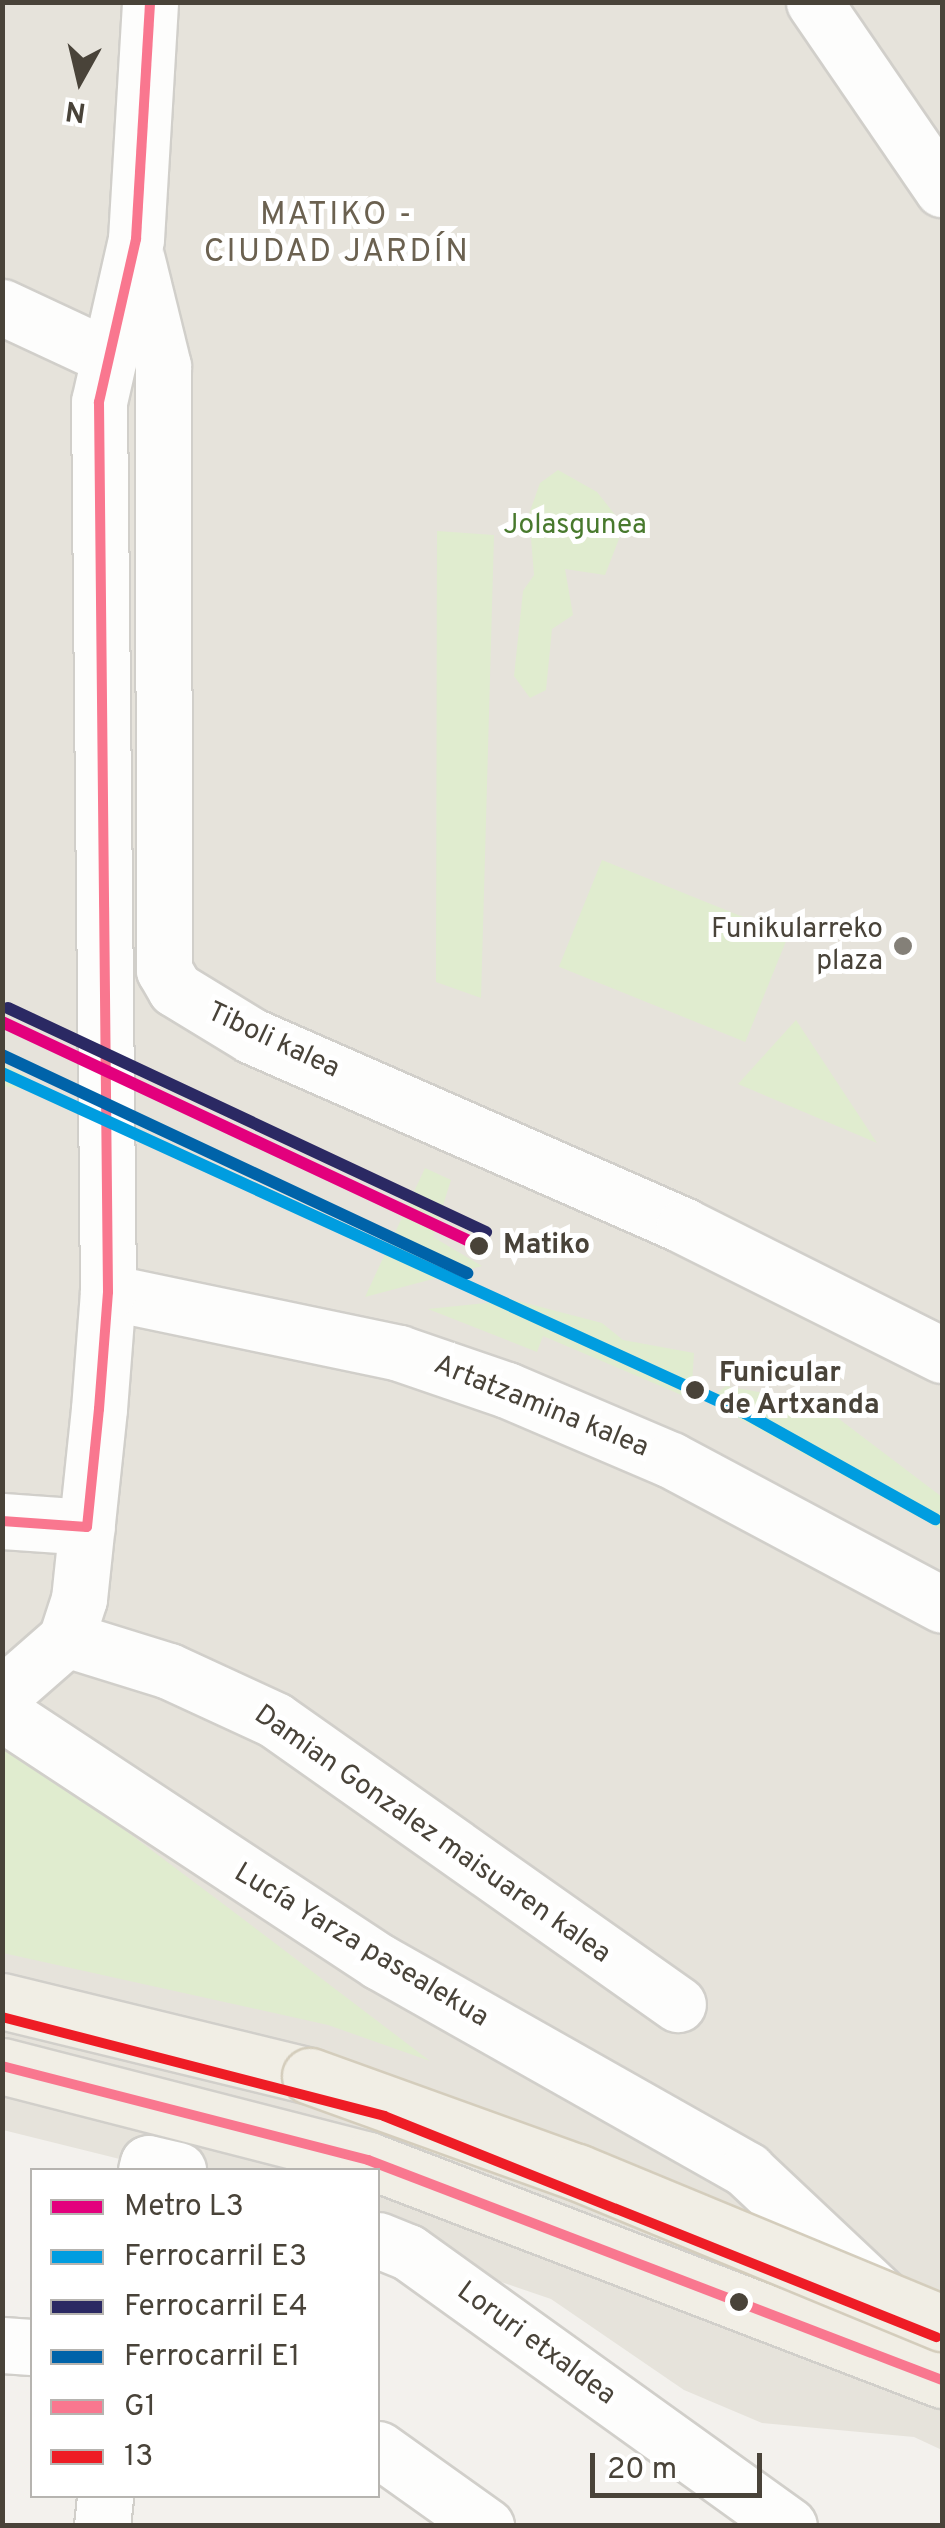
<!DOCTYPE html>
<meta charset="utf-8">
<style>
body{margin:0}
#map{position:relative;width:945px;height:2528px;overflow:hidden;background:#f3f1ed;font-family:Overpass,sans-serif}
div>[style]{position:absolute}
.residential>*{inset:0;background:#e6e3db}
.green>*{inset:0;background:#e0eccf;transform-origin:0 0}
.roads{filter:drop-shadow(2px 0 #d1cfca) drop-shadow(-2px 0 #d1cfca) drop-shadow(0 2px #d1cfca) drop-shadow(0 -2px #d1cfca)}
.street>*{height:55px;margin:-27.5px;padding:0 27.5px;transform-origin:27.5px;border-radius:27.5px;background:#fdfdfc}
.primary>*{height:55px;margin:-27.5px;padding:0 27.5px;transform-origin:27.5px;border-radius:27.5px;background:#f1eee5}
.bridges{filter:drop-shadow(2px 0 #d4cdbc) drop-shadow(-2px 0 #d4cdbc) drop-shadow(0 2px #d4cdbc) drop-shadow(0 -2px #d4cdbc)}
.primary-bridge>*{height:55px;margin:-27.5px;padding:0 27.5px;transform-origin:27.5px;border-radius:27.5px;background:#f1eee5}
.bus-1>*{height:10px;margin:-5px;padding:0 5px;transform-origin:5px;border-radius:5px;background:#f9778f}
.bus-2>*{height:10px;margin:-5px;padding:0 5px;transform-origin:5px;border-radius:5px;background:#ee1c25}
.rail-1>*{height:12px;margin:-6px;padding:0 6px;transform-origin:6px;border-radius:6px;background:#009de0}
.rail-2>*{height:12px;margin:-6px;padding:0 6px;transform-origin:6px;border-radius:6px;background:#2b2963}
.rail-3>*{height:12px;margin:-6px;padding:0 6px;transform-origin:6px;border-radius:6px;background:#0063a9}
.metro-1>*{height:12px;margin:-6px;padding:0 6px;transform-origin:6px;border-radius:6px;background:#e3007d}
.dots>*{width:28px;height:28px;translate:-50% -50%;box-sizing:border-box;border:5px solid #fff;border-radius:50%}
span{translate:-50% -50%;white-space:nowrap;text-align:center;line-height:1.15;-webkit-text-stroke:10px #fff;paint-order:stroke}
.park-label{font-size:28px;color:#48792d}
.poi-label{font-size:28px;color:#494339}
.right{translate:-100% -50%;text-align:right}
.street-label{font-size:28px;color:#494339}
.stop-label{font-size:28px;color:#494339;font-weight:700}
.left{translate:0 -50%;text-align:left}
.quarter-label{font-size:32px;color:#6b6150;letter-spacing:2.5px}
.frame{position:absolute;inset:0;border:5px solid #494339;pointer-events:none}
.legend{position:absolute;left:30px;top:2168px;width:350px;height:330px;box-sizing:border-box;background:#fff;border:2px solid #b6b4b0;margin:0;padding:12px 18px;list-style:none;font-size:30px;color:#494339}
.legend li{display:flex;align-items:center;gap:20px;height:50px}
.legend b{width:50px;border:2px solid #b6b4b0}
.north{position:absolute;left:30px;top:30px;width:100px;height:100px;-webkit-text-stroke:8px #fff;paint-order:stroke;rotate:188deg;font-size:28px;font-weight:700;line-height:40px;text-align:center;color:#494339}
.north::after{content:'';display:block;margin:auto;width:35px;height:45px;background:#494339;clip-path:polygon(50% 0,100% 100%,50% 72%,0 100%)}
.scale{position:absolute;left:590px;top:2453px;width:172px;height:45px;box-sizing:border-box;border:5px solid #494339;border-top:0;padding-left:12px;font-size:30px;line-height:35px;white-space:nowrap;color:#494339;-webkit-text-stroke:8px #fff;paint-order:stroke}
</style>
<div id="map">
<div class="residential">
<i style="clip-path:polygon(3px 3px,942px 3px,942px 2450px,914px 2437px,762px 2423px,684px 2390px,551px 2299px,378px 2240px,378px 2170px,164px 2170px,3px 2130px)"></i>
</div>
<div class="green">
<i style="clip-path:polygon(558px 470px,597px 492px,624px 526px,605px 575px,565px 569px,573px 615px,552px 629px,546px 690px,530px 698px,514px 676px,523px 591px,534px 575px,529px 514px,540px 483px)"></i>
<i style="clip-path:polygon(437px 531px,494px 535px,481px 998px,436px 982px)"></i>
<i style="left:602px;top:860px;width:201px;height:115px;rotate:22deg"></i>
<i style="clip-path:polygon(796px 1020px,877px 1143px,738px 1084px)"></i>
<i style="clip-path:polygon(3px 1064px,25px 1075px,36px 1091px,3px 1086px)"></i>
<i style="clip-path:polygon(425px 1168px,451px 1180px,433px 1237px,482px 1266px,365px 1297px)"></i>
<i style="clip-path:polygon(514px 1300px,602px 1323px,623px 1340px,694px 1353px,691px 1399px,543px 1336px,537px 1352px,428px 1309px)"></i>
<i style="clip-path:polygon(726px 1386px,818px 1403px,942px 1497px,942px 1530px,707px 1401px)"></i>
<i style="clip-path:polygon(2px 1738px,218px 1900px,430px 2061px,328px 2025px,3px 1953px)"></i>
</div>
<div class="roads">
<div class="street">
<i style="left:814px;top:2px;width:227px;rotate:55.6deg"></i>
<i style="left:137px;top:260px;width:109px;rotate:76.2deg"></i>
<i style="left:163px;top:366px;width:604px;rotate:89.91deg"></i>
<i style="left:164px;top:970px;width:22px;rotate:60deg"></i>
<i style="left:175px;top:989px;width:90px;rotate:31.4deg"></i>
<i style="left:252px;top:1036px;width:472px;rotate:23.7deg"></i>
<i style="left:684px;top:1226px;width:288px;rotate:26.6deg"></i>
<i style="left:2px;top:307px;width:116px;rotate:25deg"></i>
<i style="left:108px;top:1292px;width:297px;rotate:11.8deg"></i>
<i style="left:399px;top:1353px;width:114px;rotate:18.9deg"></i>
<i style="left:507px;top:1390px;width:178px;rotate:23.1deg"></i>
<i style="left:671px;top:1460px;width:307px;rotate:28.1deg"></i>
<i style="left:2px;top:1521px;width:85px;rotate:4deg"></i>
<i style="left:66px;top:1639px;width:108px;rotate:17.3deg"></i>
<i style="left:169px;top:1671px;width:117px;rotate:24.8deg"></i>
<i style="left:275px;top:1720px;width:493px;rotate:35.2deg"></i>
<i style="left:2px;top:1695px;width:85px;rotate:-41.2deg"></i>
<i style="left:66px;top:1639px;width:42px;rotate:-72deg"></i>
<i style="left:79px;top:1599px;width:191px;rotate:-84deg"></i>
<i style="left:99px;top:1409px;width:117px;rotate:-85.6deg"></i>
<i style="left:108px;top:1292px;width:890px;rotate:-90.58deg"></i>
<i style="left:99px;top:402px;width:167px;rotate:-77.2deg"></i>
<i style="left:136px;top:239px;width:237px;rotate:-86.6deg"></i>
<i style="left:2px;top:1713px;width:453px;rotate:33.4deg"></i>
<i style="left:380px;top:1962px;width:422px;rotate:29.5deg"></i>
<i style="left:747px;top:2170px;width:187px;rotate:43.3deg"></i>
<i style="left:146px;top:2170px;width:7px;rotate:-74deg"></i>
<i style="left:148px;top:2163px;width:31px;rotate:13deg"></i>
<i style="left:378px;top:2240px;width:32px;rotate:22deg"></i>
<i style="left:408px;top:2252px;width:469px;rotate:35.7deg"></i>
<i style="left:2px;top:2345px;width:30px;rotate:4deg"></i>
<i style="left:378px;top:2449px;width:133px;rotate:35.5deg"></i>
<i style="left:102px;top:2526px;width:30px;rotate:-84deg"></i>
</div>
<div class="primary">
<i style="left:2px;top:2001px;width:317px;rotate:13.7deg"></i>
<i style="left:2px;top:2066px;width:378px;rotate:14.4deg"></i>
<i style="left:368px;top:2160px;width:615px;rotate:20.97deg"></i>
</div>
</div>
<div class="bridges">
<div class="primary-bridge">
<i style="left:310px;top:2076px;width:284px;rotate:19.8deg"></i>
<i style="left:577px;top:2172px;width:395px;rotate:22.5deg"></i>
</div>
</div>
<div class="bus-1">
<i style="left:2px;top:1521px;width:85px;rotate:4deg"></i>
<i style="left:87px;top:1527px;width:119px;rotate:-84.2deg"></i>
<i style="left:99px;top:1409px;width:117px;rotate:-85.6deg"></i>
<i style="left:108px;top:1292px;width:890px;rotate:-90.58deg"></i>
<i style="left:99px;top:402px;width:167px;rotate:-77.2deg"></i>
<i style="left:136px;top:239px;width:237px;rotate:-86.6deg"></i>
<i style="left:2px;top:2066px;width:378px;rotate:14.4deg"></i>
<i style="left:368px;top:2160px;width:615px;rotate:20.97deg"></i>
</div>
<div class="bus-2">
<i style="left:2px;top:2017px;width:395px;rotate:14.5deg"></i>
<i style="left:384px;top:2116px;width:595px;rotate:21.82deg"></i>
</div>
<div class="rail-1">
<i style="left:2px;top:1073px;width:817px;rotate:24.59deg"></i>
<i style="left:745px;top:1413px;width:218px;rotate:29.2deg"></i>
</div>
<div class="rail-2">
<i style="left:8px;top:1008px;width:528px;rotate:25.11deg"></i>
</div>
<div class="rail-3">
<i style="left:2px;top:1055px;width:514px;rotate:25.12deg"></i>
</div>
<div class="metro-1">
<i style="left:2px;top:1022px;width:528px;rotate:25.11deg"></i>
</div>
<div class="dots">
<i style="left:903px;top:946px;background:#848078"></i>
<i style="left:479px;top:1246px;background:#494339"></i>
<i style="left:695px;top:1390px;background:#494339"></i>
<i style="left:739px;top:2302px;background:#494339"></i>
</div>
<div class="park-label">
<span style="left:575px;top:526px">Jolasgunea</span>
</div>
<div class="poi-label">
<span class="right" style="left:883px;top:946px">Funikularreko<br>plaza</span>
</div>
<div class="street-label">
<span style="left:273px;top:1041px;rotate:25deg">Tiboli kalea</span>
<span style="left:541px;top:1407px;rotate:22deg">Artatzamina kalea</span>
<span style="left:432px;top:1835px;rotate:35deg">Damian Gonzalez maisuaren kalea</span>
<span style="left:361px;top:1946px;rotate:31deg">Lucía Yarza pasealekua</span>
<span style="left:536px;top:2344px;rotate:36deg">Loruri etxaldea</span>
</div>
<div class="stop-label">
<span class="left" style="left:503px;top:1246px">Matiko</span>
<span class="left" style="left:719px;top:1390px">Funicular<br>de Artxanda</span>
</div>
<div class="quarter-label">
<span style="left:337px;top:235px">MATIKO -<br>CIUDAD JARDÍN</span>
</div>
<div class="frame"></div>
<ul class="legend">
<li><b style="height:12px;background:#e3007d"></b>Metro L3</li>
<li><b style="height:12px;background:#009de0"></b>Ferrocarril E3</li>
<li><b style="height:12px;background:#2b2963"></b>Ferrocarril E4</li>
<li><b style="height:12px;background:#0063a9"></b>Ferrocarril E1</li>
<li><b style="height:12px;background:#f9778f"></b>G1</li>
<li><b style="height:12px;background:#ee1c25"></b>13</li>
</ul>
<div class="north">N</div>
<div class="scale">20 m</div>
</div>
